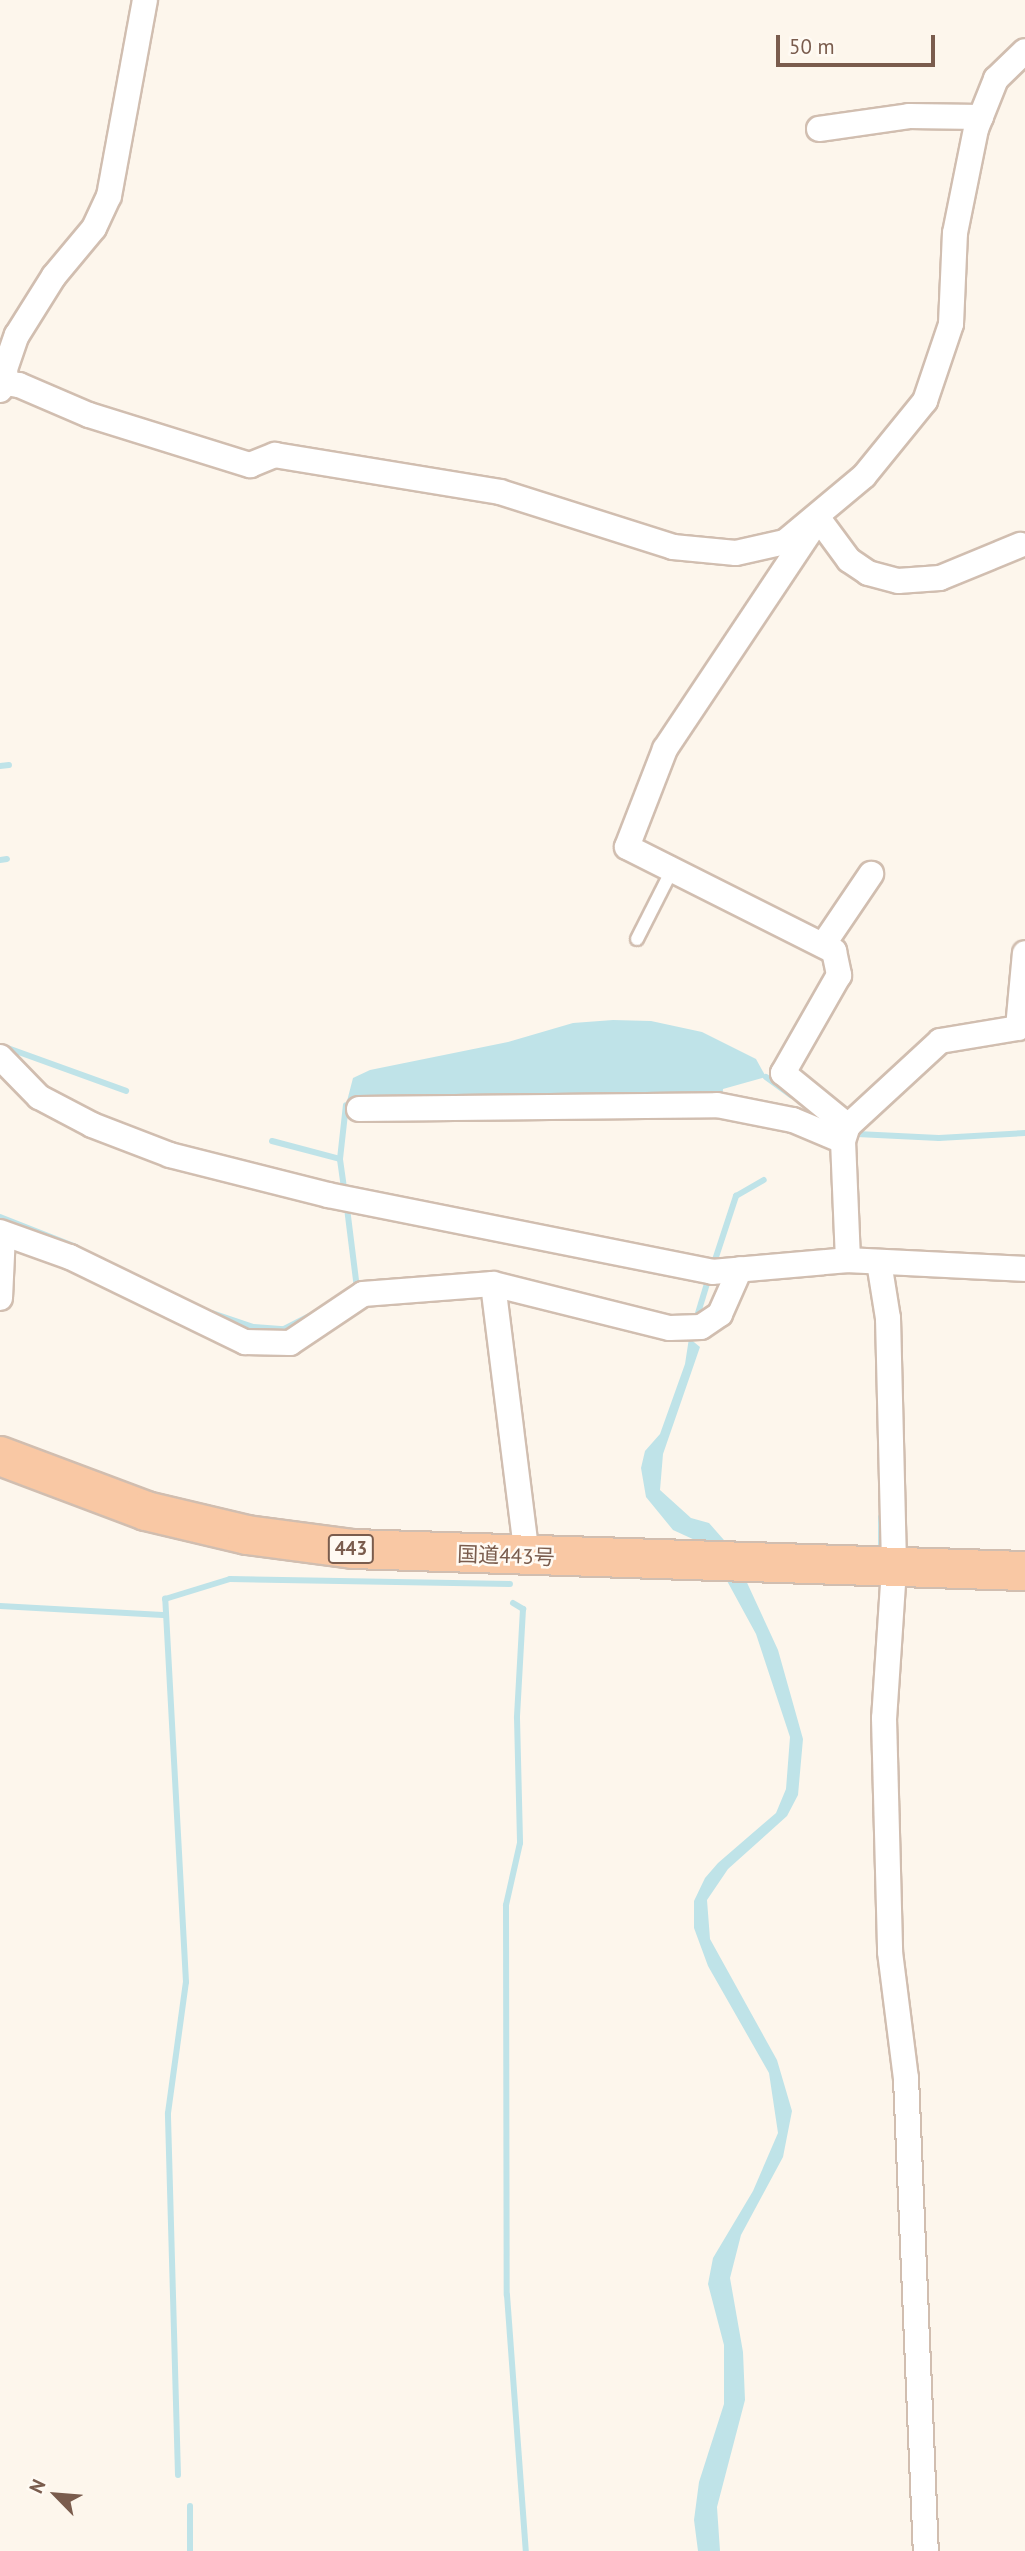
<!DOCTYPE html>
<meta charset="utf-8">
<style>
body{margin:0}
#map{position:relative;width:1025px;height:2551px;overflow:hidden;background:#fdf6ec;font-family:"PT Sans","Noto Sans JP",sans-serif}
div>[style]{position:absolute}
.water>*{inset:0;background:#bfe3e8}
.stream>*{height:6px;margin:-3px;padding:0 3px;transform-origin:3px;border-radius:3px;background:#bfe3e8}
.roads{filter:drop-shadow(2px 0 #d1beb0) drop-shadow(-2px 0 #d1beb0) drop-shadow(0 2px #d1beb0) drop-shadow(0 -2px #d1beb0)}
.service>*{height:12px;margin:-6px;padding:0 6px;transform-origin:6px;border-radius:6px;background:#fff}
.minor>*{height:24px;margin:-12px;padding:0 12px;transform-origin:12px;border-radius:12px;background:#fff}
.trunk>*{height:38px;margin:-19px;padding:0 19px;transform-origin:19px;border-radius:19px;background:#f9c8a4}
span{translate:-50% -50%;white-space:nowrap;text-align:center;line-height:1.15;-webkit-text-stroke:5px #fffaf3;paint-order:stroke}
.shield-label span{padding:2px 5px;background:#fffaf3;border:2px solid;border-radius:5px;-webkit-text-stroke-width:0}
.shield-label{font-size:19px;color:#7a5c4d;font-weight:700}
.street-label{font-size:21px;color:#7a5c4d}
.north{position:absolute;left:21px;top:2460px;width:70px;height:70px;-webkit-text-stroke:5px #fffaf3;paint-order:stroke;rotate:295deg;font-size:19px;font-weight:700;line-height:28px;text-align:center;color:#7a5c4d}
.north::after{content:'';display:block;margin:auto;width:24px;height:32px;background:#7a5c4d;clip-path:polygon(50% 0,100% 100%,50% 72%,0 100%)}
.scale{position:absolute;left:776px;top:35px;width:159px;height:32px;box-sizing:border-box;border:4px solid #7a5c4d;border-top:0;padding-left:9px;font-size:21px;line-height:24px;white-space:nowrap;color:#7a5c4d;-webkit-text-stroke:5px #fffaf3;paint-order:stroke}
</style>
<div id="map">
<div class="water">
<i style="clip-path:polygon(613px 1020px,651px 1021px,702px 1032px,756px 1059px,766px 1077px,723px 1089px,722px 1100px,346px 1105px,353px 1078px,370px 1070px,508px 1042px,573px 1023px)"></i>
<i style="clip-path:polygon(689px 1338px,700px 1347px,663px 1454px,660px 1490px,691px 1518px,709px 1523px,731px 1548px,778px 1650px,803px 1739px,798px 1795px,787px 1816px,728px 1869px,707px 1900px,710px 1939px,777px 2060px,792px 2111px,783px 2157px,741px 2235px,730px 2278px,743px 2352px,745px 2400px,717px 2507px,720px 2551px,698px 2551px,694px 2520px,699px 2482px,724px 2404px,724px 2345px,708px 2284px,713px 2258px,753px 2191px,778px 2133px,769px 2073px,708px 1966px,694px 1928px,694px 1901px,705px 1878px,718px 1863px,776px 1813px,786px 1789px,790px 1737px,756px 1634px,708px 1546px,673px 1530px,646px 1497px,641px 1468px,645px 1451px,660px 1434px,685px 1364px)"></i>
</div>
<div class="stream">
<i style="left:0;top:766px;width:9px;rotate:-6deg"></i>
<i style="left:0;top:860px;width:7px;rotate:-8deg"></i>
<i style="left:2px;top:1046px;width:132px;rotate:19.9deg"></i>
<i style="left:766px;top:1077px;width:31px;rotate:36deg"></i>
<i style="left:857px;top:1134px;width:82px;rotate:2.8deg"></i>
<i style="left:939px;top:1138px;width:86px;rotate:-3.3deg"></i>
<i style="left:272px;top:1141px;width:70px;rotate:14.8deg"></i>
<i style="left:344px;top:1188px;width:29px;rotate:-98deg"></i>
<i style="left:340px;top:1159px;width:54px;rotate:-83.7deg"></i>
<i style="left:347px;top:1208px;width:81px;rotate:82.9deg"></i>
<i style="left:0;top:1217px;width:82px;rotate:21.5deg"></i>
<i style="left:713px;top:1266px;width:74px;rotate:-71.8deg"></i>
<i style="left:736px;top:1196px;width:32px;rotate:-30deg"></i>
<i style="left:212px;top:1313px;width:43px;rotate:18.9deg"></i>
<i style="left:253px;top:1327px;width:31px;rotate:4deg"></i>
<i style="left:284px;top:1329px;width:27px;rotate:-27deg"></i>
<i style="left:695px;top:1323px;width:48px;rotate:-73.1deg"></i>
<i style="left:881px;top:1517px;width:32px;rotate:90deg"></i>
<i style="left:513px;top:1603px;width:12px;rotate:31deg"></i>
<i style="left:523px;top:1609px;width:109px;rotate:93.2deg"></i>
<i style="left:517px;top:1718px;width:125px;rotate:88.6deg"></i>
<i style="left:520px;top:1843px;width:64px;rotate:102.7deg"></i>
<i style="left:506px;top:1905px;width:390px;rotate:89.9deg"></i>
<i style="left:507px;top:2295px;width:257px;rotate:85.8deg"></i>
<i style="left:0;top:1606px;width:163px;rotate:3.2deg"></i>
<i style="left:178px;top:2475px;width:362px;rotate:-91.6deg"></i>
<i style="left:168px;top:2113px;width:132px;rotate:-82.2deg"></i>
<i style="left:186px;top:1982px;width:384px;rotate:-93.1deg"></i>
<i style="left:165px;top:1599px;width:68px;rotate:-17.1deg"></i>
<i style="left:230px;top:1579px;width:280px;rotate:1deg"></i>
<i style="left:190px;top:2506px;width:45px;rotate:90deg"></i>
</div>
<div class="roads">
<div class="service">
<i style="left:637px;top:939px;width:77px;rotate:-63.1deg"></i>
</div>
<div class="minor">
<i style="left:819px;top:129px;width:91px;rotate:-8.2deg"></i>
<i style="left:909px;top:116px;width:72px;rotate:0.8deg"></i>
<i style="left:6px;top:383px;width:14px;rotate:-94deg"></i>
<i style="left:5px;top:369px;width:36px;rotate:-71deg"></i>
<i style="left:17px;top:335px;width:70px;rotate:-57.9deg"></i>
<i style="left:54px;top:276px;width:62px;rotate:-50.2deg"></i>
<i style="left:94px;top:228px;width:35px;rotate:-65deg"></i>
<i style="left:109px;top:196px;width:199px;rotate:-79.6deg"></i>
<i style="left:0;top:390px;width:9px;rotate:-49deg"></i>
<i style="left:6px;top:383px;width:13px;rotate:9deg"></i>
<i style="left:19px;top:385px;width:76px;rotate:23.2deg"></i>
<i style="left:89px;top:415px;width:169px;rotate:17.3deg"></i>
<i style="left:250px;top:465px;width:27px;rotate:-22deg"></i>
<i style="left:275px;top:455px;width:228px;rotate:9.3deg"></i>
<i style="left:500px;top:492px;width:182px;rotate:17.6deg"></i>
<i style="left:673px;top:547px;width:63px;rotate:5.4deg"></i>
<i style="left:736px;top:553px;width:50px;rotate:-12.7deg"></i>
<i style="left:785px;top:542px;width:103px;rotate:-39.9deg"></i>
<i style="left:864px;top:476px;width:97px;rotate:-50.9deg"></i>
<i style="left:925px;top:401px;width:81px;rotate:-71.3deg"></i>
<i style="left:951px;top:324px;width:91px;rotate:-87.5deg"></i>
<i style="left:955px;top:233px;width:106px;rotate:-78.6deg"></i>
<i style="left:976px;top:129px;width:54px;rotate:-68.2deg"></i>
<i style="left:996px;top:79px;width:40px;rotate:-44deg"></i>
<i style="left:818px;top:518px;width:52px;rotate:53.6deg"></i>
<i style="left:849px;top:560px;width:23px;rotate:34deg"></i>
<i style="left:868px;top:573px;width:31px;rotate:15deg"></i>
<i style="left:898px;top:581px;width:42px;rotate:-4.1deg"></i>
<i style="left:940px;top:578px;width:87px;rotate:-22.4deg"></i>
<i style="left:811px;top:530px;width:263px;rotate:123.7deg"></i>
<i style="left:665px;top:749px;width:105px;rotate:111.2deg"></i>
<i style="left:627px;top:847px;width:232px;rotate:26.7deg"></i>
<i style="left:834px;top:951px;width:25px;rotate:78deg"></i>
<i style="left:839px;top:975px;width:113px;rotate:119.7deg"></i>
<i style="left:783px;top:1073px;width:84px;rotate:39.2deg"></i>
<i style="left:823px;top:945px;width:86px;rotate:-55.9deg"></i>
<i style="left:0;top:1057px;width:56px;rotate:45.7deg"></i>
<i style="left:39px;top:1097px;width:60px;rotate:27.8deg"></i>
<i style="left:92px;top:1125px;width:84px;rotate:21deg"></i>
<i style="left:170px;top:1155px;width:163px;rotate:14.2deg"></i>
<i style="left:328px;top:1195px;width:392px;rotate:11.3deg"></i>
<i style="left:712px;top:1272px;width:137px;rotate:-5deg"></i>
<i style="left:848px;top:1260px;width:177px;rotate:2.9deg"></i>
<i style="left:359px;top:1109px;width:358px;rotate:-0.6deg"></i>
<i style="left:717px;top:1105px;width:77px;rotate:11.2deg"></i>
<i style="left:793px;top:1120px;width:54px;rotate:22.8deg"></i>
<i style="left:0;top:1232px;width:74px;rotate:19.7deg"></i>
<i style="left:70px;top:1257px;width:195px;rotate:25.9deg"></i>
<i style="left:245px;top:1342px;width:45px;rotate:1.3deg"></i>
<i style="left:290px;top:1343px;width:88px;rotate:-33.9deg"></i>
<i style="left:363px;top:1294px;width:130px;rotate:-4.4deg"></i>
<i style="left:493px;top:1284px;width:182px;rotate:14deg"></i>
<i style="left:670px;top:1328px;width:31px;rotate:-2deg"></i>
<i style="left:701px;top:1327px;width:23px;rotate:-34deg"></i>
<i style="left:720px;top:1314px;width:49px;rotate:-66deg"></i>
<i style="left:848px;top:1260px;width:119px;rotate:-92.4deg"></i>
<i style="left:843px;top:1141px;width:16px;rotate:-72deg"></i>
<i style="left:848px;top:1126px;width:125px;rotate:-42.7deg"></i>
<i style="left:940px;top:1041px;width:79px;rotate:-9.5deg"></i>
<i style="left:1018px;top:1028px;width:75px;rotate:-84.7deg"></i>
<i style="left:879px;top:1262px;width:57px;rotate:80.9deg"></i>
<i style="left:888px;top:1318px;width:251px;rotate:88.6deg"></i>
<i style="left:894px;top:1569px;width:149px;rotate:93.8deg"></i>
<i style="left:884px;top:1718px;width:234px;rotate:88.5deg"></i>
<i style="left:890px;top:1952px;width:127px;rotate:82.8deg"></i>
<i style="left:906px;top:2078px;width:473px;rotate:87.6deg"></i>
<i style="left:493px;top:1284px;width:275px;rotate:82.9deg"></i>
<i style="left:0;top:1298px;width:64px;rotate:-87.3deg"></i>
</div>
<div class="trunk">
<i style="left:0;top:1456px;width:156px;rotate:20.6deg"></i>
<i style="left:146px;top:1511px;width:104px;rotate:13.4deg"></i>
<i style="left:247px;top:1535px;width:107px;rotate:7.5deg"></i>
<i style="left:353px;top:1549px;width:672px;rotate:1.88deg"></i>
</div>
</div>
<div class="shield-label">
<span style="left:351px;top:1549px">443</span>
</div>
<div class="street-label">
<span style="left:506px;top:1556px;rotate:2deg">国道443号</span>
</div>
<div class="north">N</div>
<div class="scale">50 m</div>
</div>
